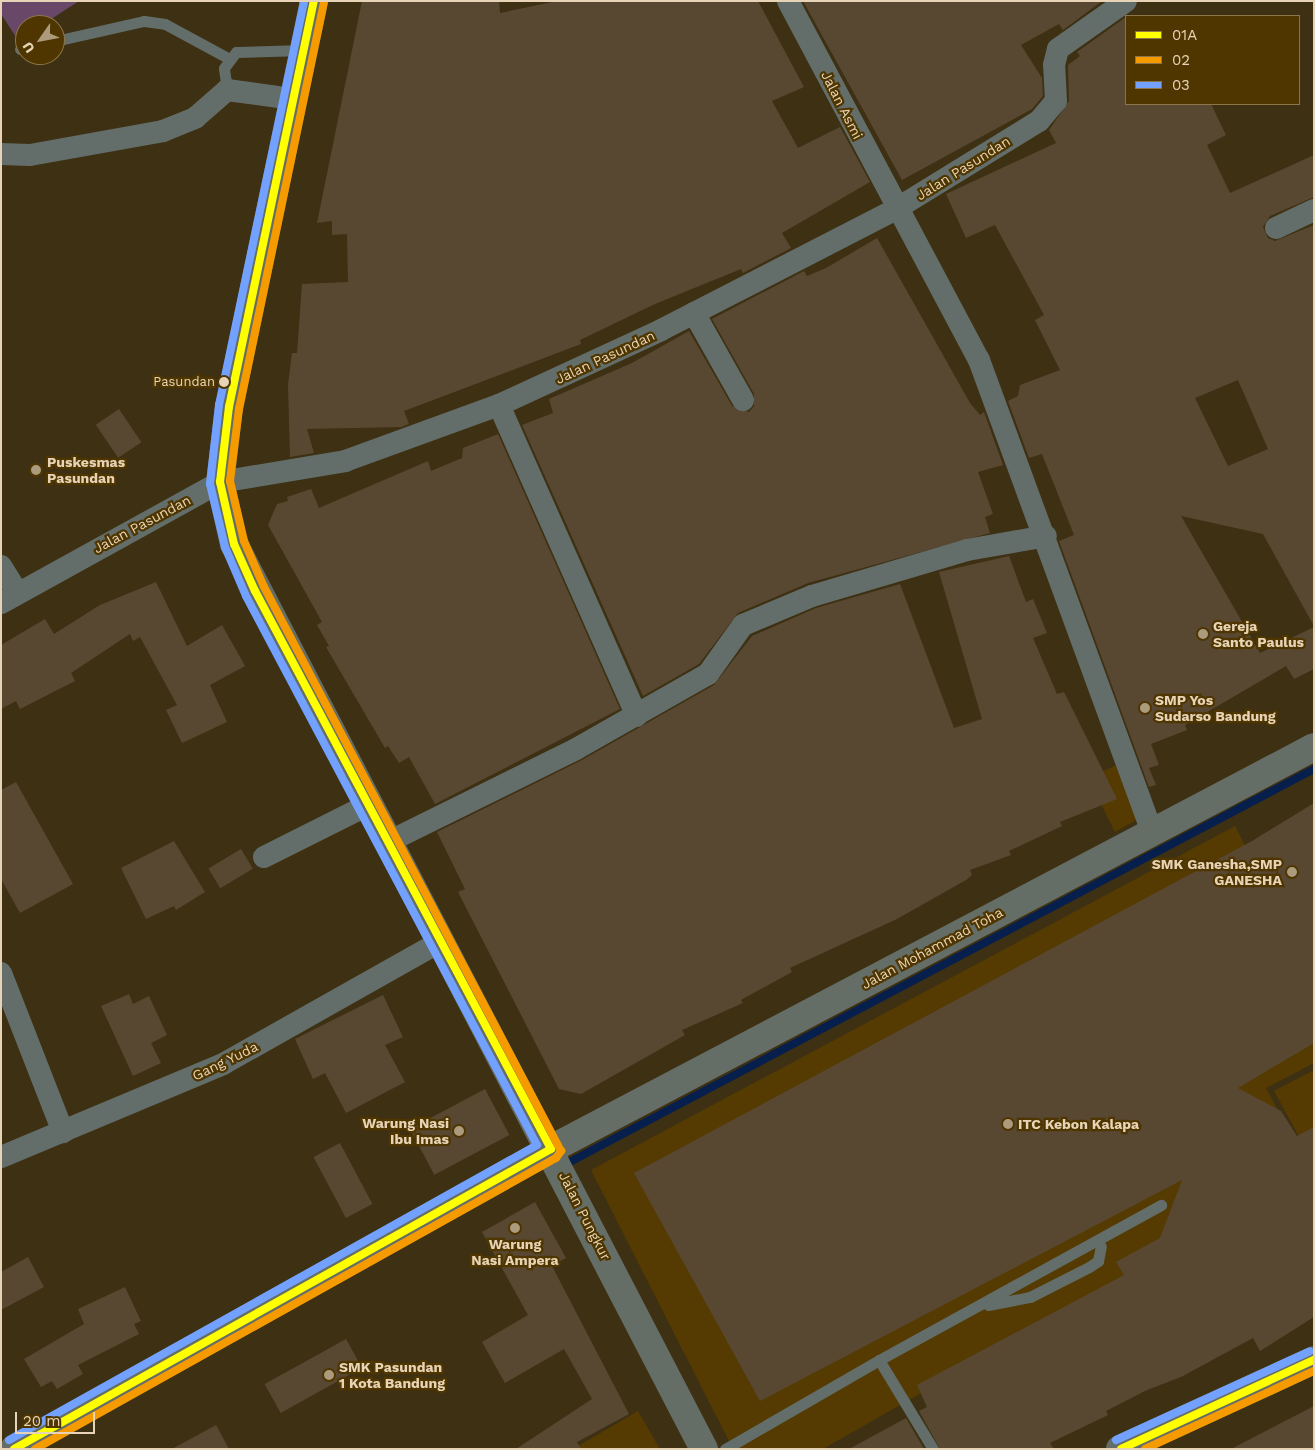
<!DOCTYPE html>
<style>
body{margin:0}
#map{position:relative;width:1315px;height:1450px;overflow:hidden;background:#3e3012;font-family:"Work Sans",sans-serif}
div>[style]{position:absolute}
.built>*{inset:0;background:#553b02}
.green>*{inset:0;background:#684769}
.stream>*{height:8px;margin:-4px;padding:0 4px;transform-origin:4px;border-radius:4px;background:#061f4c}
.building>*{inset:0;background:#584832;transform-origin:0 0}
.lane>*{height:11px;margin:-5.5px;padding:0 5.5px;transform-origin:5.5px;border-radius:5.5px;background:#636e6a}
.street>*{height:22px;margin:-11px;padding:0 11px;transform-origin:11px;border-radius:11px;background:#636e6a}
.secondary>*{height:28px;margin:-14px;padding:0 14px;transform-origin:14px;border-radius:14px;background:#656e66}
.bus-1>*{height:8px;margin:-4px;padding:0 4px;transform-origin:4px;border-radius:4px;background:#ff0}
.bus-2>*{height:8px;margin:-4px;padding:0 4px;transform-origin:4px;border-radius:4px;background:#f59b00}
.bus-3>*{height:8px;margin:-4px;padding:0 4px;transform-origin:4px;border-radius:4px;background:#72a1ff}
.dots>*{width:14px;height:14px;translate:-50% -50%;box-sizing:border-box;border:2px solid #4f3601;border-radius:50%}
span{translate:-50% -50%;white-space:nowrap;text-align:center;line-height:1.15;-webkit-text-stroke:4.5px #4f3601;paint-order:stroke}
.bus-label{font-size:13px;color:#e7d4b6}
.right{translate:-100% -50%;text-align:right}
.street-label{font-size:14px;color:#e7d4b6}
.poi-label{font-size:14px;color:#e7d4b6;font-weight:700}
.left{translate:0 -50%;text-align:left}
.frame{position:absolute;inset:0;border:2px solid #e7d4b6;pointer-events:none}
.legend{position:absolute;left:1125px;top:15px;width:175px;height:90px;box-sizing:border-box;background:#4f3601;border:1px solid #8c7549;margin:0;padding:6px 9px;list-style:none;font-size:15px;color:#e7d4b6}
.legend li{display:flex;align-items:center;gap:10px;height:25px}
.legend b{width:25px;border:1px solid #8c7549}
.north{position:absolute;left:15px;top:15px;width:50px;height:50px;box-sizing:border-box;background:#4f3601;border:1px solid #8c7549;border-radius:50%;rotate:237deg;font-size:14px;font-weight:700;line-height:20px;text-align:center;color:#e7d4b6}
.north::after{content:'';display:block;margin:auto;width:18px;height:22px;background:#ac9b7d;clip-path:polygon(50% 0,100% 100%,50% 72%,0 100%)}
.scale{position:absolute;left:15px;top:1412px;width:80px;height:22px;box-sizing:border-box;border:2px solid #e7d4b6;border-top:0;padding-left:6px;font-size:15px;line-height:18px;white-space:nowrap;color:#e7d4b6;-webkit-text-stroke:4px #4f3601;paint-order:stroke}
</style>
<div id="map">
<div class="built">
<i style="clip-path:polygon(1119px 764px,1140px 818px,1115px 832px,1088px 778px)"></i>
<i style="clip-path:polygon(1235px 826px,1314px 978px,1314px 1063px,1266px 1088px,1314px 1177px,1206px 1231px,823px 1449px,733px 1449px,591px 1170px)"></i>
<i style="clip-path:polygon(1314px 1070px,1314px 1164px,1274px 1091px)"></i>
<i style="clip-path:polygon(638px 1411px,660px 1449px,573px 1449px)"></i>
</div>
<div class="green">
<i style="clip-path:polygon(1px 1px,79px 1px,42px 25px,25px 25px,25px 36px,18px 40px,1px 14px)"></i>
</div>
<div class="stream">
<i style="left:567px;top:1167px;width:3px;rotate:-108deg"></i>
<i style="left:566px;top:1164px;width:846px;rotate:-27.84deg"></i>
</div>
<div class="building">
<i style="clip-path:polygon(362px 1px,499px 1px,500px 13px,557px 1px,758px 1px,804px 87px,772px 101px,798px 148px,840px 127px,870px 182px,782px 233px,791px 248px,743px 273px,741px 269px,655px 304px,580px 340px,581px 344px,404px 411px,409px 424px,401px 427px,307px 429px,314px 453px,290px 457px,288px 385px,292px 353px,297px 353px,302px 284px,348px 282px,347px 234px,332px 235px,332px 221px,317px 223px)"></i>
<i style="clip-path:polygon(803px 1px,1102px 1px,1063px 30px,1059px 24px,1021px 45px,1042px 78px,1043px 96px,1032px 109px,902px 180px)"></i>
<i style="clip-path:polygon(evenodd,1126px 17px,1126px 104px,1211px 104px,1226px 135px,1207px 145px,1230px 193px,1314px 155px,1314px 197px,1270px 216px,1263px 227px,1268px 238px,1275px 241px,1314px 225px,1314px 626px,1263px 534px,1181px 516px,1260px 653px,1314px 627px,1314px 669px,1294px 679px,1286px 666px,1185px 725px,1187px 730px,1151px 744px,1159px 765px,1149px 768px,1156px 785px,1149px 787px,1059px 541px,1074px 535px,1042px 454px,1029px 458px,1008px 401px,1018px 396px,1020px 385px,1060px 370px,1035px 320px,1044px 315px,995px 225px,966px 238px,946px 194px,1056px 143px,1049px 130px,1069px 101px,1068px 65px,1080px 56px,1077px 52px,1126px 17px,1238px 380px,1268px 449px,1228px 466px,1195px 398px,1238px 380px)"></i>
<i style="clip-path:polygon(877px 238px,970px 403px,980px 415px,984px 412px,1003px 465px,978px 472px,993px 514px,985px 517px,990px 533px,808px 583px,738px 613px,699px 664px,643px 696px,522px 425px,553px 413px,549px 399px,632px 363px,689px 331px,732px 406px,749px 412px,754px 406px,754px 394px,712px 319px,804px 271px,807px 276px,826px 268px)"></i>
<i style="left:119px;top:409px;width:40px;height:28px;rotate:56deg"></i>
<i style="clip-path:polygon(498px 434px,620px 709px,435px 804px,409px 757px,399px 763px,388px 746px,385px 748px,326px 647px,329px 646px,317px 625px,322px 622px,268px 525px,277px 504px,288px 501px,287px 497px,311px 489px,319px 508px,428px 461px,431px 471px,462px 458px,463px 448px)"></i>
<i style="clip-path:polygon(1009px 556px,1026px 602px,1033px 599px,1047px 633px,1033px 638px,1057px 694px,1064px 692px,1117px 799px,1060px 822px,1062px 826px,1009px 851px,1011px 855px,970px 870px,972px 875px,966px 880px,897px 919px,790px 968px,792px 972px,741px 1000px,743px 1003px,682px 1030px,685px 1035px,581px 1094px,559px 1089px,458px 892px,465px 889px,437px 832px,582px 760px,714px 685px,752px 636px,816px 608px,900px 584px,954px 728px,982px 719px,939px 572px)"></i>
<i style="clip-path:polygon(156px 582px,187px 646px,222px 625px,245px 666px,210px 685px,227px 722px,182px 743px,166px 710px,177px 705px,140px 637px,133px 641px,130px 634px,71px 673px,75px 681px,20px 709px,16px 701px,1px 709px,1px 645px,45px 619px,54px 634px,100px 605px)"></i>
<i style="clip-path:polygon(16px 782px,73px 884px,20px 913px,1px 879px,1px 790px)"></i>
<i style="clip-path:polygon(1314px 803px,1314px 1043px,1238px 1088px,1281px 1111px,1297px 1136px,1314px 1127px,1314px 1317px,1260px 1351px,1253px 1338px,1181px 1377px,1147px 1390px,1106px 1411px,1108px 1415px,1050px 1443px,1054px 1449px,940px 1449px,919px 1411px,927px 1407px,917px 1385px,1124px 1275px,1116px 1262px,1160px 1238px,1182px 1180px,760px 1401px,634px 1173px,1252px 841px)"></i>
<i style="clip-path:polygon(174px 841px,205px 892px,176px 910px,174px 906px,146px 919px,121px 868px)"></i>
<i style="left:241px;top:849px;width:23px;height:38px;rotate:59deg"></i>
<i style="clip-path:polygon(129px 994px,133px 1004px,149px 996px,167px 1035px,151px 1043px,161px 1063px,133px 1076px,101px 1006px)"></i>
<i style="clip-path:polygon(383px 995px,403px 1037px,385px 1045px,405px 1082px,346px 1113px,325px 1073px,313px 1079px,295px 1039px)"></i>
<i style="left:485px;top:1089px;width:52px;height:85px;rotate:62deg"></i>
<i style="left:340px;top:1143px;width:69px;height:30px;rotate:62deg"></i>
<i style="clip-path:polygon(535px 1202px,566px 1258px,552px 1266px,629px 1414px,577px 1442px,581px 1449px,516px 1449px,592px 1399px,564px 1349px,505px 1383px,482px 1342px,528px 1315px,482px 1232px)"></i>
<i style="clip-path:polygon(28px 1257px,44px 1287px,1px 1310px,1px 1272px)"></i>
<i style="clip-path:polygon(125px 1287px,141px 1321px,134px 1324px,139px 1334px,78px 1365px,83px 1374px,57px 1389px,52px 1381px,41px 1387px,24px 1359px,84px 1324px,78px 1309px)"></i>
<i style="left:346px;top:1339px;width:33px;height:93px;rotate:61deg"></i>
<i style="clip-path:polygon(1314px 1406px,1314px 1449px,1231px 1449px)"></i>
<i style="clip-path:polygon(906px 1418px,924px 1449px,849px 1449px)"></i>
<i style="clip-path:polygon(216px 1425px,229px 1449px,172px 1449px)"></i>
</div>
<div class="lane">
<i style="left:55px;top:41px;width:91px;rotate:-12.7deg"></i>
<i style="left:144px;top:21px;width:21px;rotate:8deg"></i>
<i style="left:165px;top:24px;width:72px;rotate:28.4deg"></i>
<i style="left:20px;top:49px;width:5px;rotate:-11deg"></i>
<i style="left:227px;top:90px;width:22px;rotate:-98deg"></i>
<i style="left:224px;top:68px;width:20px;rotate:-53deg"></i>
<i style="left:236px;top:52px;width:67px;rotate:-1.7deg"></i>
<i style="left:988px;top:1305px;width:43px;rotate:-10.8deg"></i>
<i style="left:1030px;top:1297px;width:66px;rotate:-27deg"></i>
<i style="left:1089px;top:1267px;width:11px;rotate:-34deg"></i>
<i style="left:1098px;top:1261px;width:15px;rotate:-79deg"></i>
<i style="left:725px;top:1449px;width:178px;rotate:-30deg"></i>
<i style="left:933px;top:1449px;width:104px;rotate:-121.2deg"></i>
<i style="left:879px;top:1360px;width:322px;rotate:-28.8deg"></i>
</div>
<div class="street">
<i style="left:788px;top:1px;width:407px;rotate:62deg"></i>
<i style="left:979px;top:360px;width:503px;rotate:69.87deg"></i>
<i style="left:1px;top:154px;width:29px;rotate:2deg"></i>
<i style="left:30px;top:155px;width:135px;rotate:-10.2deg"></i>
<i style="left:163px;top:131px;width:35px;rotate:-22deg"></i>
<i style="left:195px;top:118px;width:43px;rotate:-41.2deg"></i>
<i style="left:227px;top:90px;width:67px;rotate:7.8deg"></i>
<i style="left:1276px;top:228px;width:42px;rotate:-25.3deg"></i>
<i style="left:694px;top:313px;width:100px;rotate:60.6deg"></i>
<i style="left:499px;top:405px;width:340px;rotate:66.1deg"></i>
<i style="left:1px;top:566px;width:32px;rotate:58deg"></i>
<i style="left:1px;top:603px;width:250px;rotate:-28.9deg"></i>
<i style="left:220px;top:482px;width:127px;rotate:-9.5deg"></i>
<i style="left:345px;top:461px;width:164px;rotate:-20deg"></i>
<i style="left:499px;top:405px;width:179px;rotate:-24.8deg"></i>
<i style="left:661px;top:330px;width:264px;rotate:-27.2deg"></i>
<i style="left:896px;top:209px;width:168px;rotate:-31.6deg"></i>
<i style="left:1039px;top:121px;width:26px;rotate:-50deg"></i>
<i style="left:1056px;top:101px;width:36px;rotate:-93deg"></i>
<i style="left:1054px;top:65px;width:16px;rotate:-76deg"></i>
<i style="left:1058px;top:49px;width:83px;rotate:-35.2deg"></i>
<i style="left:386px;top:843px;width:212px;rotate:-26.3deg"></i>
<i style="left:576px;top:749px;width:152px;rotate:-29.6deg"></i>
<i style="left:708px;top:674px;width:60px;rotate:-54.5deg"></i>
<i style="left:743px;top:625px;width:75px;rotate:-22.8deg"></i>
<i style="left:812px;top:596px;width:162px;rotate:-16.5deg"></i>
<i style="left:967px;top:550px;width:80px;rotate:-10deg"></i>
<i style="left:264px;top:857px;width:114px;rotate:-26.6deg"></i>
<i style="left:1px;top:973px;width:171px;rotate:68.7deg"></i>
<i style="left:1px;top:1157px;width:241px;rotate:-22.7deg"></i>
<i style="left:223px;top:1064px;width:247px;rotate:-29.4deg"></i>
</div>
<div class="secondary">
<i style="left:314px;top:1px;width:415px;rotate:101.8deg"></i>
<i style="left:229px;top:407px;width:76px;rotate:96.8deg"></i>
<i style="left:220px;top:482px;width:64px;rotate:77.3deg"></i>
<i style="left:234px;top:544px;width:1020px;rotate:62.56deg"></i>
<i style="left:14px;top:1449px;width:615px;rotate:-29.19deg"></i>
<i style="left:551px;top:1149px;width:862px;rotate:-27.78deg"></i>
<i style="left:1120px;top:1449px;width:213px;rotate:-24.6deg"></i>
</div>
<div class="bus-1">
<i style="left:14px;top:1449px;width:615px;rotate:-29.19deg"></i>
<i style="left:551px;top:1149px;width:632px;rotate:-117.94deg"></i>
<i style="left:255px;top:591px;width:51px;rotate:-114.1deg"></i>
<i style="left:234px;top:544px;width:64px;rotate:-102.7deg"></i>
<i style="left:220px;top:482px;width:76px;rotate:-83.2deg"></i>
<i style="left:229px;top:407px;width:415px;rotate:-78.2deg"></i>
<i style="left:1121px;top:1449px;width:213px;rotate:-24.8deg"></i>
</div>
<div class="bus-2">
<i style="left:35px;top:1449px;width:597px;rotate:-29.19deg"></i>
<i style="left:556px;top:1158px;width:9px;rotate:-54deg"></i>
<i style="left:561px;top:1151px;width:637px;rotate:-117.77deg"></i>
<i style="left:264px;top:587px;width:50px;rotate:-113.5deg"></i>
<i style="left:244px;top:541px;width:62px;rotate:-103.1deg"></i>
<i style="left:230px;top:481px;width:73px;rotate:-82.9deg"></i>
<i style="left:239px;top:409px;width:415px;rotate:-78.2deg"></i>
<i style="left:1145px;top:1449px;width:186px;rotate:-24.8deg"></i>
</div>
<div class="bus-3">
<i style="left:9px;top:1440px;width:605px;rotate:-29.19deg"></i>
<i style="left:537px;top:1145px;width:621px;rotate:-117.93deg"></i>
<i style="left:246px;top:596px;width:53px;rotate:-113.2deg"></i>
<i style="left:225px;top:547px;width:65px;rotate:-103.4deg"></i>
<i style="left:210px;top:484px;width:80px;rotate:-83.5deg"></i>
<i style="left:219px;top:405px;width:413px;rotate:-78.1deg"></i>
<i style="left:1116px;top:1440px;width:213px;rotate:-24.6deg"></i>
</div>
<div class="dots">
<i style="left:224px;top:382px;background:#e7d4b6"></i>
<i style="left:36px;top:470px;background:#ac9b7d"></i>
<i style="left:1203px;top:634px;background:#ac9b7d"></i>
<i style="left:1145px;top:708px;background:#ac9b7d"></i>
<i style="left:1292px;top:872px;background:#ac9b7d"></i>
<i style="left:1008px;top:1124px;background:#ac9b7d"></i>
<i style="left:459px;top:1131px;background:#ac9b7d"></i>
<i style="left:515px;top:1228px;background:#ac9b7d"></i>
<i style="left:329px;top:1375px;background:#ac9b7d"></i>
</div>
<div class="bus-label">
<span class="right" style="left:215px;top:382px">Pasundan</span>
</div>
<div class="street-label">
<span style="left:842px;top:105px;rotate:63deg">Jalan Asmi</span>
<span style="left:963px;top:168px;rotate:-32deg">Jalan Pasundan</span>
<span style="left:605px;top:357px;rotate:-25deg">Jalan Pasundan</span>
<span style="left:142px;top:524px;rotate:-28deg">Jalan Pasundan</span>
<span style="left:932px;top:948px;rotate:-28deg">Jalan Mohammad Toha</span>
<span style="left:225px;top:1061px;rotate:-26deg">Gang Yuda</span>
<span style="left:585px;top:1216px;rotate:63deg">Jalan Pungkur</span>
</div>
<div class="poi-label">
<span class="left" style="left:47px;top:470px">Puskesmas<br>Pasundan</span>
<span class="left" style="left:1213px;top:634px">Gereja<br>Santo Paulus</span>
<span class="left" style="left:1155px;top:708px">SMP Yos<br>Sudarso Bandung</span>
<span class="right" style="left:1282px;top:872px">SMK Ganesha,SMP<br>GANESHA</span>
<span class="right" style="left:449px;top:1131px">Warung Nasi<br>Ibu Imas</span>
<span class="left" style="left:1018px;top:1124px">ITC Kebon Kalapa</span>
<span style="left:515px;top:1252px">Warung<br>Nasi Ampera</span>
<span class="left" style="left:339px;top:1375px">SMK Pasundan<br>1 Kota Bandung</span>
</div>
<div class="frame"></div>
<ul class="legend">
<li><b style="height:6px;background:#ff0"></b>01A</li>
<li><b style="height:6px;background:#f59b00"></b>02</li>
<li><b style="height:6px;background:#72a1ff"></b>03</li>
</ul>
<div class="north">U</div>
<div class="scale">20 m</div>
</div>
